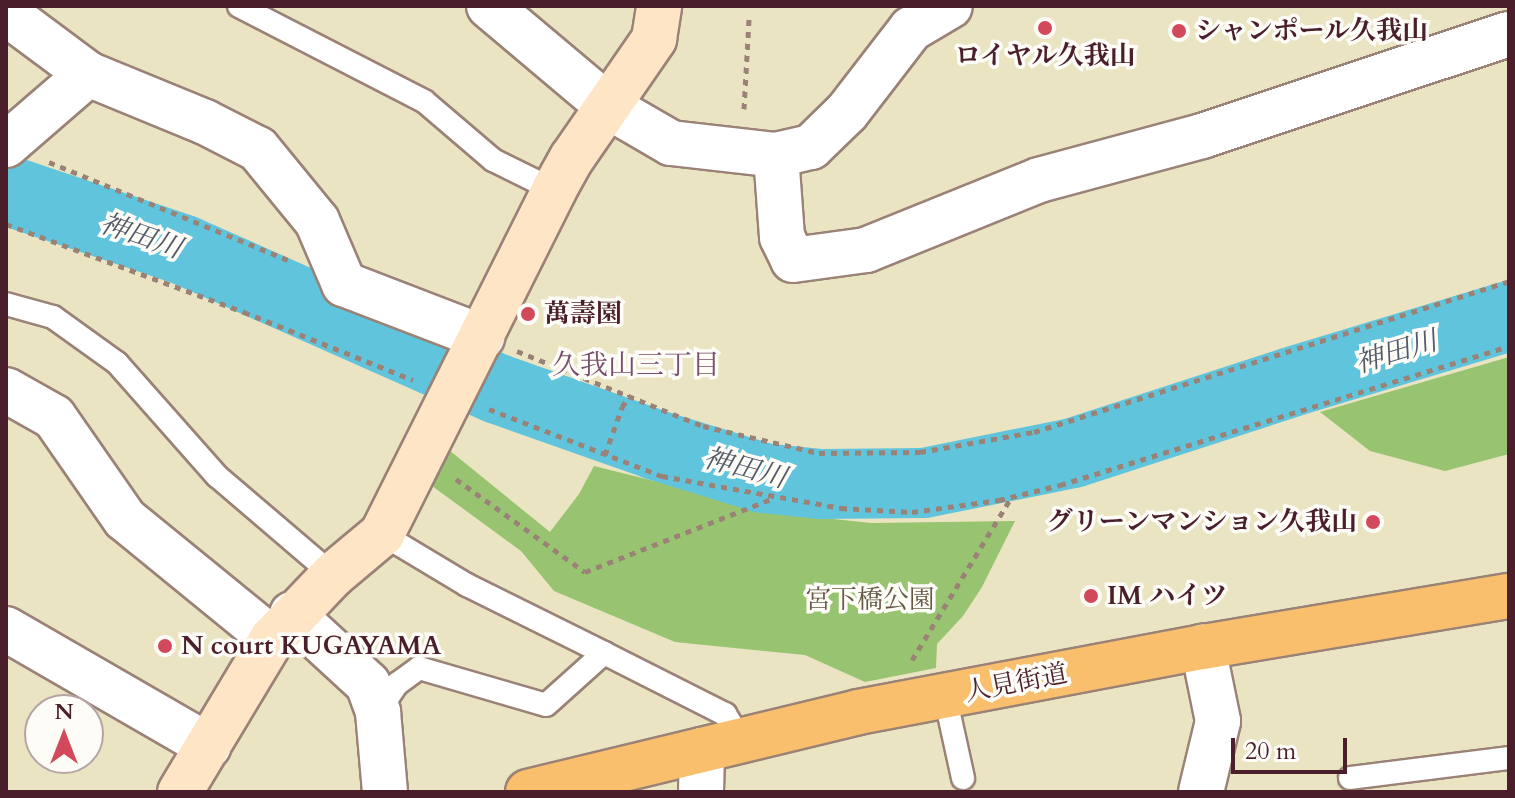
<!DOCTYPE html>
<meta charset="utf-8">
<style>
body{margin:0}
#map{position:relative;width:1515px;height:798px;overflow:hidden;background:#ebe4c3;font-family:Cardo,"Noto Serif JP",serif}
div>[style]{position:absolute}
.green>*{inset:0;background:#98c471}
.river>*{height:70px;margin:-35px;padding:0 35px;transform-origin:35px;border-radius:35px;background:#60c4dd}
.path>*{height:5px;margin-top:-2.5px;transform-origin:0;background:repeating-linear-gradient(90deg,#9a8277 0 6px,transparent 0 12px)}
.roads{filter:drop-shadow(2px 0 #9a8277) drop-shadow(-2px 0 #9a8277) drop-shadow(0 2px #9a8277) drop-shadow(0 -2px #9a8277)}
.lane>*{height:22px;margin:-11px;padding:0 11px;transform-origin:11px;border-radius:11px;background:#fff}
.street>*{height:44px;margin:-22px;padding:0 22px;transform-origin:22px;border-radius:22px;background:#fff}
.secondary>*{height:44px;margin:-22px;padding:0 22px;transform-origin:22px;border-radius:22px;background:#fde5c5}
.primary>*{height:44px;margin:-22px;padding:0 22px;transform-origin:22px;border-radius:22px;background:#f9bf6d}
.dots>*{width:22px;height:22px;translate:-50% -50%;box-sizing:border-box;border:4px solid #fdfcf7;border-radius:50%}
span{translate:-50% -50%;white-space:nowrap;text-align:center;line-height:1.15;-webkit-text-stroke:7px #fdfcf7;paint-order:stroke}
.poi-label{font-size:26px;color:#4a1f2b;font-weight:700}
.left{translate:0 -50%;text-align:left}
.right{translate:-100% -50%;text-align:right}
.park-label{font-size:26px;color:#655944}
.street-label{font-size:26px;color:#4a1f2b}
.water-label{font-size:28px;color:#525969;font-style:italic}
.neighbourhood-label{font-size:28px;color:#774f6e}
.frame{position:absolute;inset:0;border:8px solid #4a1f2b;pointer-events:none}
.north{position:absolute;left:24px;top:694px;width:80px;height:80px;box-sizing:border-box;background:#fdfcf7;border:2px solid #b5a4a5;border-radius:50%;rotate:0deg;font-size:22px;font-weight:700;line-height:32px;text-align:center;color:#4a1f2b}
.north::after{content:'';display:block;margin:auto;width:28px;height:36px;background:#d1495b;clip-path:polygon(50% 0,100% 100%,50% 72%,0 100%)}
.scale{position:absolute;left:1231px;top:738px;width:116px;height:36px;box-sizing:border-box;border:4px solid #4a1f2b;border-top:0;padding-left:10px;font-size:24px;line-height:28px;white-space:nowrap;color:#4a1f2b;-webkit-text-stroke:6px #fdfcf7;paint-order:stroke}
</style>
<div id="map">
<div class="green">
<i style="clip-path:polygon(1509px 357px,1509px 454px,1445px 471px,1370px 451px,1320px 412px)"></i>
<i style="clip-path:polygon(449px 450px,550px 532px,579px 494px,594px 466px,787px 514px,871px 523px,1015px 521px,982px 587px,963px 616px,937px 644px,936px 668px,865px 682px,805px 655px,675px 642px,554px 591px,521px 551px,428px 483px)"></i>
</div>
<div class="river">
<i style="left:6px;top:190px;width:188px;rotate:18.6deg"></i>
<i style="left:184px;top:250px;width:343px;rotate:23.9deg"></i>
<i style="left:498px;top:389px;width:168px;rotate:19.5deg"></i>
<i style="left:656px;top:445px;width:112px;rotate:17.1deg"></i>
<i style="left:763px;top:478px;width:58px;rotate:5.9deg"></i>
<i style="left:821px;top:484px;width:103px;rotate:-0.6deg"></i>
<i style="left:924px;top:483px;width:152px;rotate:-11.4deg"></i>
<i style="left:1073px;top:453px;width:229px;rotate:-18deg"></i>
<i style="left:1291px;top:382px;width:228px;rotate:-16.8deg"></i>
</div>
<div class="path">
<i style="left:744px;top:109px;width:90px;rotate:-86.8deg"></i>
<i style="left:49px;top:162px;width:258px;rotate:22.3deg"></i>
<i style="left:6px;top:224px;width:254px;rotate:20.3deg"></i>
<i style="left:244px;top:312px;width:182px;rotate:21.9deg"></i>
<i style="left:517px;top:351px;width:201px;rotate:22deg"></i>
<i style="left:703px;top:426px;width:119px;rotate:13.1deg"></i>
<i style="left:819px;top:453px;width:101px;rotate:-0.6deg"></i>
<i style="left:920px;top:452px;width:116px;rotate:-10deg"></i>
<i style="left:1034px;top:432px;width:498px;rotate:-17.6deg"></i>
<i style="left:489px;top:409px;width:186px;rotate:21.2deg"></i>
<i style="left:662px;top:476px;width:182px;rotate:10.1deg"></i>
<i style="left:841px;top:508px;width:71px;rotate:3.2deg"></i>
<i style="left:912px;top:512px;width:88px;rotate:-7.9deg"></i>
<i style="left:999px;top:500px;width:63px;rotate:-13.8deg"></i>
<i style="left:1060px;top:485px;width:470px;rotate:-17.2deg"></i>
<i style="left:605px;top:455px;width:51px;rotate:-70.5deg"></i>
<i style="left:622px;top:407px;width:14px;rotate:-56deg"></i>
<i style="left:456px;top:479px;width:159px;rotate:35.8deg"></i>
<i style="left:585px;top:572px;width:203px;rotate:-21.4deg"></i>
<i style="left:912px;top:660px;width:190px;rotate:-58.6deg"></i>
</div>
<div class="roads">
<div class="lane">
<i style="left:239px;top:6px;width:208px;rotate:27.2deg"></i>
<i style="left:424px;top:101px;width:91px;rotate:40.5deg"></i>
<i style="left:493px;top:160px;width:68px;rotate:26.2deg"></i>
<i style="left:6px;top:304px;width:49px;rotate:15.5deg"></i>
<i style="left:53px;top:317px;width:79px;rotate:35.7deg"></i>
<i style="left:117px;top:363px;width:151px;rotate:48.5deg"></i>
<i style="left:217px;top:476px;width:153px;rotate:40.5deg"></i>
<i style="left:382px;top:534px;width:99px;rotate:31deg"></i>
<i style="left:467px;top:585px;width:153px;rotate:26.4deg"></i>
<i style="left:945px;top:696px;width:84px;rotate:77.6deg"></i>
<i style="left:378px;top:712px;width:34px;rotate:-56deg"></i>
<i style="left:397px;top:684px;width:27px;rotate:-36deg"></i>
<i style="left:419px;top:668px;width:132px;rotate:16.2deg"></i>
<i style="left:546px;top:705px;width:78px;rotate:-41.9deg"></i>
<i style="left:604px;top:653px;width:136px;rotate:26.8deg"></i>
<i style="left:725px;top:714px;width:33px;rotate:59deg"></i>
<i style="left:1350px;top:778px;width:160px;rotate:-7.2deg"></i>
</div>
<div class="street">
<i style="left:489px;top:6px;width:157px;rotate:40.1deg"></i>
<i style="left:609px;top:107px;width:72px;rotate:30.1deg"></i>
<i style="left:671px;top:143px;width:106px;rotate:6.5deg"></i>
<i style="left:776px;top:155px;width:36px;rotate:-13deg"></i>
<i style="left:811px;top:147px;width:50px;rotate:-44.2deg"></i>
<i style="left:847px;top:112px;width:105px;rotate:-52.4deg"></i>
<i style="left:911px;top:29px;width:45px;rotate:-30.5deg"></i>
<i style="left:6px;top:13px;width:102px;rotate:36.6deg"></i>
<i style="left:88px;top:74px;width:126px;rotate:22.3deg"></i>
<i style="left:205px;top:122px;width:59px;rotate:27deg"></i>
<i style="left:258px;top:149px;width:93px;rotate:50.7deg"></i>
<i style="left:317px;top:221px;width:69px;rotate:66.8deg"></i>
<i style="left:344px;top:284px;width:148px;rotate:21deg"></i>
<i style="left:6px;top:145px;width:108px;rotate:-40.9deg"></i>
<i style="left:776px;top:155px;width:82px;rotate:85.8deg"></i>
<i style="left:782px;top:237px;width:25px;rotate:64deg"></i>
<i style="left:793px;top:260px;width:74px;rotate:-7.8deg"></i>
<i style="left:866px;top:250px;width:187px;rotate:-22deg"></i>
<i style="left:1039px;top:180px;width:169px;rotate:-15.1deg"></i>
<i style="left:1202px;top:136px;width:324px;rotate:-18.4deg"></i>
<i style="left:6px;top:390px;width:55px;rotate:29.4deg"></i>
<i style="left:54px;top:417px;width:124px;rotate:55.2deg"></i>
<i style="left:125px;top:519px;width:190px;rotate:39.2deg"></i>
<i style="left:292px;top:614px;width:103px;rotate:42.6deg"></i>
<i style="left:368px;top:684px;width:30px;rotate:70deg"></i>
<i style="left:378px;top:712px;width:80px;rotate:85deg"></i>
<i style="left:6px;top:629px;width:234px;rotate:30deg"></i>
<i style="left:701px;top:792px;width:42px;rotate:-88.6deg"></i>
<i style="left:1201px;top:792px;width:73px;rotate:-76.5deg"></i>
<i style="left:1218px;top:721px;width:76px;rotate:-101.5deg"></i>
</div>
<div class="secondary">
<i style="left:180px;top:792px;width:179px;rotate:-59deg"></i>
<i style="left:272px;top:639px;width:88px;rotate:-46.4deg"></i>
<i style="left:333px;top:575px;width:64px;rotate:-39.9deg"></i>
<i style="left:382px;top:534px;width:385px;rotate:-63.4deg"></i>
<i style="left:554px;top:190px;width:37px;rotate:-61deg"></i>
<i style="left:572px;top:158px;width:145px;rotate:-55.4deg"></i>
<i style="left:654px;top:39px;width:33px;rotate:-81deg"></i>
</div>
<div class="primary">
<i style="left:528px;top:792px;width:340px;rotate:-13.6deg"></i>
<i style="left:858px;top:712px;width:351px;rotate:-10.7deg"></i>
<i style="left:1203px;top:647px;width:310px;rotate:-9.5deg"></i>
</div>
</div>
<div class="dots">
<i style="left:1045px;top:28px;background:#d1495b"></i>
<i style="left:1179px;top:31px;background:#d1495b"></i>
<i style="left:528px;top:314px;background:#d1495b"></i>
<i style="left:1373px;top:522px;background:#d1495b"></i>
<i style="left:1091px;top:596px;background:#d1495b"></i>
<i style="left:165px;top:646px;background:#d1495b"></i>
</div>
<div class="poi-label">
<span class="left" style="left:1195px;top:31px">シャンポール久我山</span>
<span style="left:1045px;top:56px">ロイヤル久我山</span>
<span class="left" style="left:544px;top:314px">萬壽園</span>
<span class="right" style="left:1357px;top:522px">グリーンマンション久我山</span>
<span class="left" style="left:1107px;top:596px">IM ハイツ</span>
<span class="left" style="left:181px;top:646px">N court KUGAYAMA</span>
</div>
<div class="park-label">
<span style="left:870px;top:600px">宮下橋公園</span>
</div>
<div class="street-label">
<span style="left:1016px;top:683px;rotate:-11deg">人見街道</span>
</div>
<div class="water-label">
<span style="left:141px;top:236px;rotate:19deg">神田川</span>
<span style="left:1396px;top:352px;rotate:-17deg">神田川</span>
<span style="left:745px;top:468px;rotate:15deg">神田川</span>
</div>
<div class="neighbourhood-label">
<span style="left:636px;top:365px">久我山三丁目</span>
</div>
<div class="frame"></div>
<div class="north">N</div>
<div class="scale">20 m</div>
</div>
